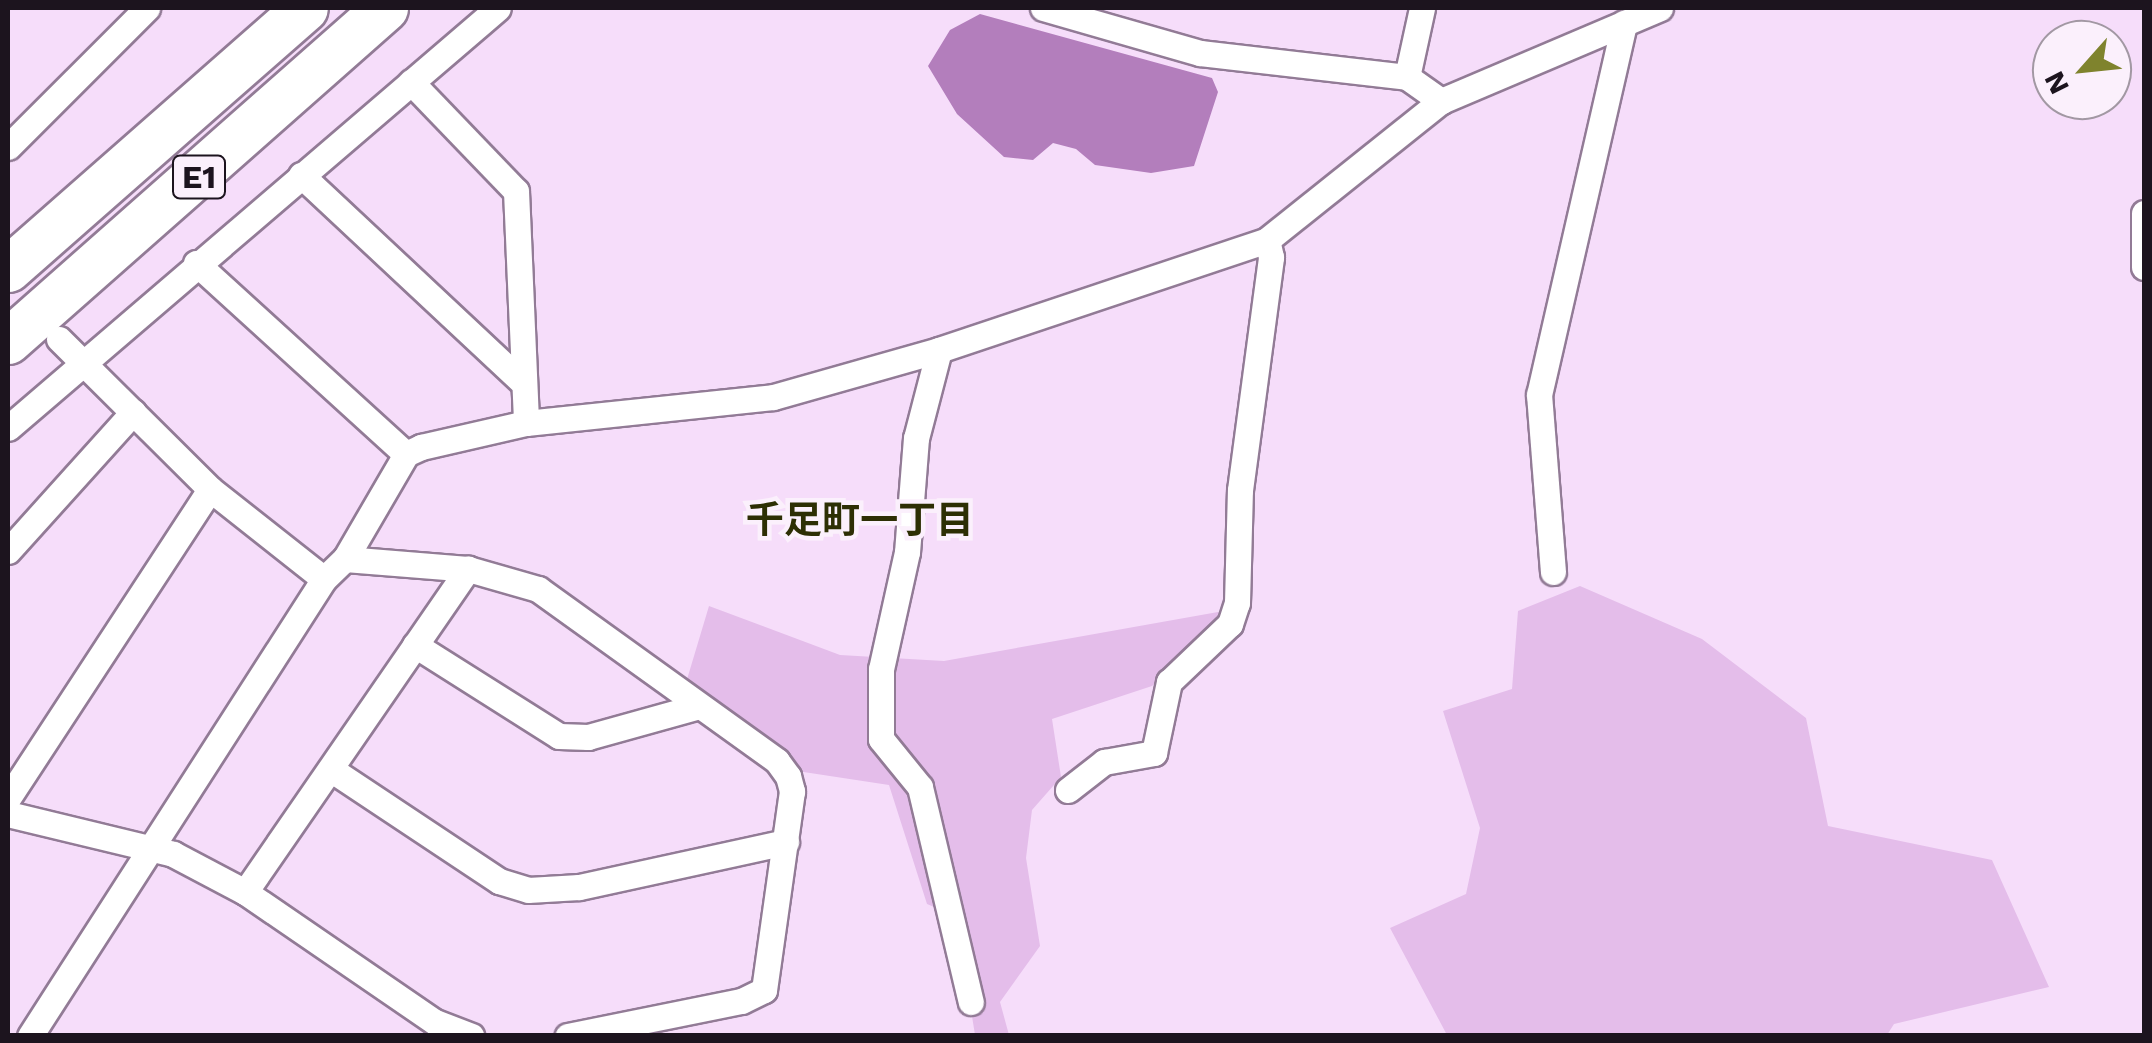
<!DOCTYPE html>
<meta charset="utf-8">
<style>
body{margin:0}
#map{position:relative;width:2152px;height:1043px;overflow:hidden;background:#f6ddfa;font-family:"Work Sans","Noto Sans JP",sans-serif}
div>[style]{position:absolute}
.green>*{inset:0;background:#e4bdea}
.water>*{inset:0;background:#b37ebc}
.roads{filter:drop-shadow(2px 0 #927b96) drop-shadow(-2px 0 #927b96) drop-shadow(0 2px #927b96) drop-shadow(0 -2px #927b96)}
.street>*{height:25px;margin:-12.5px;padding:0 12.5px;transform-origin:12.5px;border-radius:12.5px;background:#fff}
.highway>*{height:45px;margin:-22.5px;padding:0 22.5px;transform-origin:22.5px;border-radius:22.5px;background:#fff}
span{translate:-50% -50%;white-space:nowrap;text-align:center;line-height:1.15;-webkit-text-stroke:9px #fbf0fc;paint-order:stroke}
.shield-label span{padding:2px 8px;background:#fbf0fc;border:2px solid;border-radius:8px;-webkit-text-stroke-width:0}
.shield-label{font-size:32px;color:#1c141e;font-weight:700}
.neighbourhood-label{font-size:38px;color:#2d2f04;font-weight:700}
.frame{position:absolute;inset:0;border:10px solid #1c141e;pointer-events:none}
.north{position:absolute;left:2032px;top:20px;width:100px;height:100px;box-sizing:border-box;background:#fbf0fc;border:2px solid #a298a3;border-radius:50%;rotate:243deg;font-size:28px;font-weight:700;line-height:40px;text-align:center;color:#1c141e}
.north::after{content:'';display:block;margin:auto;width:35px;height:45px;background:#7f832d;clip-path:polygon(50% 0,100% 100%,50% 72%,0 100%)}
</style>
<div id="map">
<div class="green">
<i style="clip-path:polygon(1580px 586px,1702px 639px,1806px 718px,1828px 826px,1992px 860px,2049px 987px,1894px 1024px,1887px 1035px,1447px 1035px,1390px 928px,1466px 894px,1480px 828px,1443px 711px,1512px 689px,1518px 611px)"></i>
<i style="clip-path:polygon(709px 606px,840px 655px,944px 661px,1218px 612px,1224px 617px,1152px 686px,1052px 719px,1061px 777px,1032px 810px,1026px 858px,1040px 946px,1000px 1002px,1009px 1035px,975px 1035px,956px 916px,927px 904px,889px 785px,797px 771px,685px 686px)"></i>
</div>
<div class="water">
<i style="clip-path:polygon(980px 14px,1212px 78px,1218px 92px,1194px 166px,1151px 173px,1095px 165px,1076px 149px,1053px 143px,1033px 160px,1004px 157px,957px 114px,928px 66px,950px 30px)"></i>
</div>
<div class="roads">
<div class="street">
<i style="left:1043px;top:8px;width:163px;rotate:16deg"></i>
<i style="left:1200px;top:53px;width:208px;rotate:6.6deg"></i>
<i style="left:1407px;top:77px;width:42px;rotate:35.2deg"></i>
<i style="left:1407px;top:77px;width:71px;rotate:-77.7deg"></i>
<i style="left:411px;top:82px;width:151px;rotate:46.1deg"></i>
<i style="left:516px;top:191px;width:232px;rotate:87.5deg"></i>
<i style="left:8px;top:147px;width:197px;rotate:-45deg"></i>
<i style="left:301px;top:175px;width:300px;rotate:43.1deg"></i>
<i style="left:2144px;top:213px;width:54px;rotate:90deg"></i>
<i style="left:196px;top:263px;width:284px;rotate:42.3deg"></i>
<i style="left:59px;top:339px;width:213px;rotate:44.8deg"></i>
<i style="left:210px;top:489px;width:145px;rotate:38.3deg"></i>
<i style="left:939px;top:350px;width:91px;rotate:104.6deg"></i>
<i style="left:916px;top:438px;width:114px;rotate:94.5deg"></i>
<i style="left:907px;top:552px;width:120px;rotate:102.5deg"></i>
<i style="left:881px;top:669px;width:70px;rotate:90deg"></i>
<i style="left:881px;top:739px;width:62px;rotate:50.9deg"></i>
<i style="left:920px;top:787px;width:221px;rotate:76.7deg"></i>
<i style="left:8px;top:428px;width:645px;rotate:-40.6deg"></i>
<i style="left:8px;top:551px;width:187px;rotate:-48deg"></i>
<i style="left:345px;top:559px;width:121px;rotate:-59.8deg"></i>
<i style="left:406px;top:454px;width:17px;rotate:-25deg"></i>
<i style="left:421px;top:447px;width:108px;rotate:-12.9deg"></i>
<i style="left:526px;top:423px;width:248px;rotate:-6deg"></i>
<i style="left:773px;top:397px;width:173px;rotate:-15.8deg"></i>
<i style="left:939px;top:350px;width:346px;rotate:-18.5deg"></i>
<i style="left:1267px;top:240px;width:223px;rotate:-38.6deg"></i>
<i style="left:1441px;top:101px;width:238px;rotate:-23deg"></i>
<i style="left:1553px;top:572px;width:178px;rotate:-94.5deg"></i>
<i style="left:1539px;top:395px;width:382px;rotate:-77.1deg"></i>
<i style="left:415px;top:645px;width:170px;rotate:32.3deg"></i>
<i style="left:559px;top:736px;width:29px;rotate:2deg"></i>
<i style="left:588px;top:737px;width:112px;rotate:-15.5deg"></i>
<i style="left:332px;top:770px;width:201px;rotate:33.6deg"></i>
<i style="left:499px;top:881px;width:30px;rotate:17deg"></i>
<i style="left:528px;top:890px;width:51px;rotate:-3.4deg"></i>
<i style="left:579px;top:887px;width:212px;rotate:-12.3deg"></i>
<i style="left:1068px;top:790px;width:46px;rotate:-37.9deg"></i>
<i style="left:1104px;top:762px;width:51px;rotate:-10.2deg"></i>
<i style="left:1154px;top:753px;width:73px;rotate:-78.1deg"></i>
<i style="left:1169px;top:682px;width:84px;rotate:-43.6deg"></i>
<i style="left:1230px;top:624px;width:22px;rotate:-72deg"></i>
<i style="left:1237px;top:603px;width:113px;rotate:-88.5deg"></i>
<i style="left:1240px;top:490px;width:235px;rotate:-82.4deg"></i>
<i style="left:1271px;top:257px;width:17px;rotate:-103deg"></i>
<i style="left:8px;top:798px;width:369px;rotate:-56.8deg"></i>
<i style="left:8px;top:814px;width:170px;rotate:13.6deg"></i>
<i style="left:173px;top:854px;width:81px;rotate:27.8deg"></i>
<i style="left:245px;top:892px;width:230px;rotate:34.4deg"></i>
<i style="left:435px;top:1022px;width:39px;rotate:21deg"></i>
<i style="left:245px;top:892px;width:393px;rotate:-55.4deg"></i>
<i style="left:30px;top:1036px;width:543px;rotate:-57.25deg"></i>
<i style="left:324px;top:579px;width:29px;rotate:-44deg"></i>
<i style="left:345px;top:559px;width:123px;rotate:4.6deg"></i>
<i style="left:468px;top:569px;width:73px;rotate:15.9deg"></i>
<i style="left:538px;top:589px;width:294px;rotate:35.7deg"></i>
<i style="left:777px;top:761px;width:19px;rotate:54deg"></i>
<i style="left:788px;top:776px;width:16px;rotate:75deg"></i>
<i style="left:792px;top:791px;width:201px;rotate:98deg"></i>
<i style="left:764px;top:990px;width:25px;rotate:154deg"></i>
<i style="left:741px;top:1001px;width:177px;rotate:168.6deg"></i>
</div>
<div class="highway">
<i style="left:8px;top:269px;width:395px;rotate:-41.3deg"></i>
<i style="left:8px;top:341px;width:503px;rotate:-41.45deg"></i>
</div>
</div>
<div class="shield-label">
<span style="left:199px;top:177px">E1</span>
</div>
<div class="neighbourhood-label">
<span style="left:860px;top:521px">千足町一丁目</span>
</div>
<div class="frame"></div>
<div class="north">N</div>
</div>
